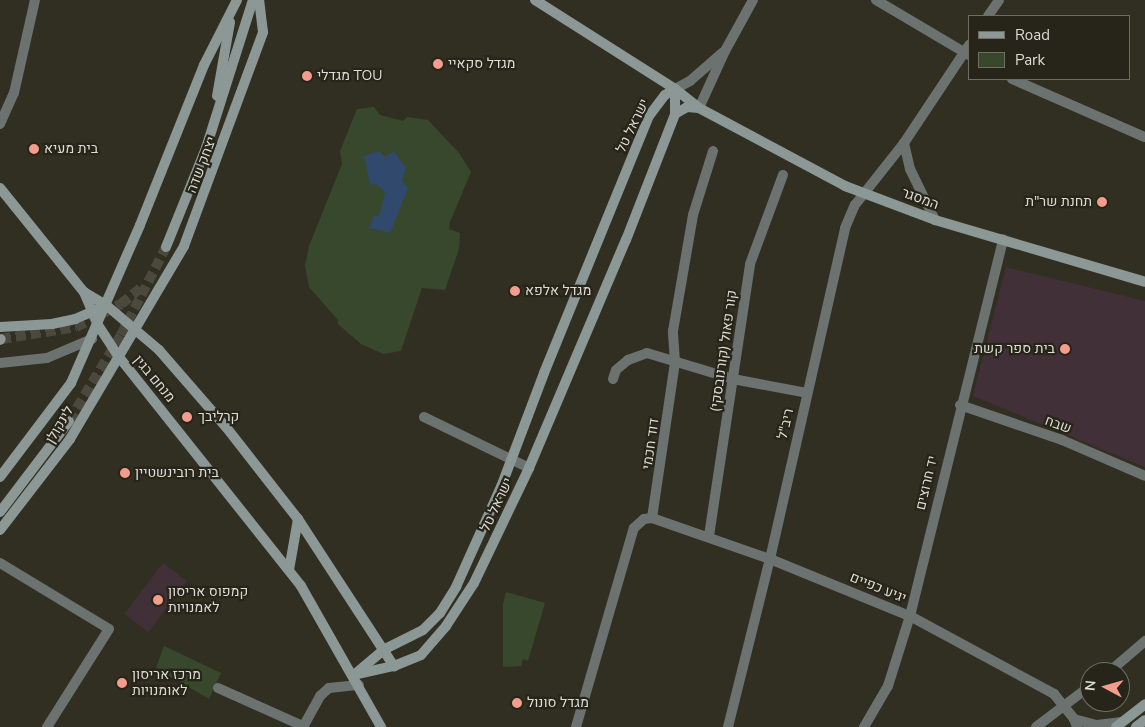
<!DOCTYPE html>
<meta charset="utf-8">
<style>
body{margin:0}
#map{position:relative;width:1145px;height:727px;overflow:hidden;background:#312f22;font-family:"Nunito Sans",Heebo,sans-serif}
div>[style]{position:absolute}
.education>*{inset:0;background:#423039;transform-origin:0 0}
.green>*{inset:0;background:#38482d}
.water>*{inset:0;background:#30496c}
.secondary-tunnel>*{height:10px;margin-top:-5px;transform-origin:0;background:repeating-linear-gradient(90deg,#4b493d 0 10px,transparent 0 15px)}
.street>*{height:10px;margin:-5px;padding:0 5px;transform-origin:5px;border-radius:5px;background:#6b7270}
.secondary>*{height:10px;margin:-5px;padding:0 5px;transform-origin:5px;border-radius:5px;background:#8c9895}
.dots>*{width:14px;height:14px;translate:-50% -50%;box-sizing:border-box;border:2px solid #272519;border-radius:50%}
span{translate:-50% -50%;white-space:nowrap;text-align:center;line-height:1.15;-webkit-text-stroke:4.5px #272519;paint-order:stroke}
.poi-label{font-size:14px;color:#dddcd4}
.left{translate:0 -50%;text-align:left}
.right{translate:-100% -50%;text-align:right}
.street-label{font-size:14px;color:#dddcd4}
.legend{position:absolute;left:968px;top:15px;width:162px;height:65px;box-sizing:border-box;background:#272519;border:1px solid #706e64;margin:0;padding:6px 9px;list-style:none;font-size:15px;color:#dddcd4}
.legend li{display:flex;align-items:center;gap:10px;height:25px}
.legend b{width:25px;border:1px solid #706e64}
.north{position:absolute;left:1080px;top:662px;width:50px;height:50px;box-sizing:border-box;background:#272519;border:1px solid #706e64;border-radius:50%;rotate:276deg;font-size:14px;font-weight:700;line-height:20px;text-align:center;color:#dddcd4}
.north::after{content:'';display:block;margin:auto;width:18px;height:22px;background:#f49d8d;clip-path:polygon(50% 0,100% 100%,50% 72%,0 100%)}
</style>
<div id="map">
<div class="education">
<i style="clip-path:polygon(1006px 267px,1145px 301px,1145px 467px,973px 396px)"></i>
<i style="left:163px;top:563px;width:30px;height:64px;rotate:37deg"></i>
</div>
<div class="green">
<i style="clip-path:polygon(374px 107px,380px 115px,403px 121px,407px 117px,428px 120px,459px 153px,471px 172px,450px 222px,449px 229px,460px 233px,459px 249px,445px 290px,422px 288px,401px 351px,383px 354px,361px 344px,338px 324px,338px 320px,309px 287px,305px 266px,309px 246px,342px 164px,340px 151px,357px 109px)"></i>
<i style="clip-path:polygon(506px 592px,545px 603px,528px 661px,523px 659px,521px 666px,503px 667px,503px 604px)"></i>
<i style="clip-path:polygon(164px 646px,221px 673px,209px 699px,156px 668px)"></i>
</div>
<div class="water">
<i style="clip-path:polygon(379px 151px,385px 157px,394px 151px,406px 168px,402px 181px,408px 188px,390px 233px,369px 228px,374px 216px,379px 216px,385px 192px,376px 184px,370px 185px,364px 156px)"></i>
</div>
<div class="secondary-tunnel">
<i style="left:1px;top:339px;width:76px;rotate:-9.1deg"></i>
<i style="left:76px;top:327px;width:51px;rotate:-27.1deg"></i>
<i style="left:121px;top:304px;width:28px;rotate:-39deg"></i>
<i style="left:69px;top:421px;width:100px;rotate:-58.8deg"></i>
<i style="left:121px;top:335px;width:99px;rotate:-62.9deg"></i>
</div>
<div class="street">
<i style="left:876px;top:0;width:108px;rotate:30.6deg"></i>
<i style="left:988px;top:16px;width:19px;rotate:-55deg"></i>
<i style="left:1012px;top:79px;width:145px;rotate:23.6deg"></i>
<i style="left:675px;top:89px;width:17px;rotate:-28deg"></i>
<i style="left:690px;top:81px;width:43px;rotate:-41.2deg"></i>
<i style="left:699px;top:108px;width:63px;rotate:-65.5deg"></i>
<i style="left:725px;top:51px;width:58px;rotate:-61.2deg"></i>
<i style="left:0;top:124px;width:34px;rotate:-66deg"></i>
<i style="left:14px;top:93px;width:95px;rotate:-77.3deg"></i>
<i style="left:904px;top:143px;width:27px;rotate:77deg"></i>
<i style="left:910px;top:169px;width:57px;rotate:63.9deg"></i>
<i style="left:0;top:363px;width:47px;rotate:-6.1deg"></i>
<i style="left:47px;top:358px;width:49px;rotate:-22.9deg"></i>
<i style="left:613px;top:379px;width:9px;rotate:-72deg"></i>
<i style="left:616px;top:370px;width:16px;rotate:-40deg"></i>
<i style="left:628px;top:360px;width:20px;rotate:-20deg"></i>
<i style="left:647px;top:353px;width:90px;rotate:16.8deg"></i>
<i style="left:733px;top:379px;width:75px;rotate:10.7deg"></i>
<i style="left:960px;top:405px;width:108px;rotate:18.9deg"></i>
<i style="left:1062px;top:440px;width:90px;rotate:23.4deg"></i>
<i style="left:424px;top:417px;width:117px;rotate:25.9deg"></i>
<i style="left:652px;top:518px;width:158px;rotate:-81.6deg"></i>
<i style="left:675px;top:362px;width:31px;rotate:-94deg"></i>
<i style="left:673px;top:331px;width:118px;rotate:-80.2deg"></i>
<i style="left:693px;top:215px;width:67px;rotate:-72.6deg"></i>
<i style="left:709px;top:536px;width:275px;rotate:-81.4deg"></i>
<i style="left:750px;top:264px;width:95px;rotate:-69.7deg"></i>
<i style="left:0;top:563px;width:127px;rotate:31.2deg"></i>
<i style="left:109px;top:629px;width:116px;rotate:122.3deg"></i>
<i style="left:1109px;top:672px;width:48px;rotate:-40.7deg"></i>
<i style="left:218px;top:688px;width:93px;rotate:24.1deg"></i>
<i style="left:1074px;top:719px;width:24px;rotate:15deg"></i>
<i style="left:1097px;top:725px;width:25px;rotate:-7deg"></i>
<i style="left:303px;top:727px;width:35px;rotate:-61deg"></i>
<i style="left:320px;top:696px;width:12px;rotate:-42deg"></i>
<i style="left:329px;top:688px;width:30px;rotate:-6deg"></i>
<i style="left:576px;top:727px;width:207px;rotate:-73.8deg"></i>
<i style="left:634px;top:528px;width:13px;rotate:-42deg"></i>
<i style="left:644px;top:519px;width:8px;rotate:-7deg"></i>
<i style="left:652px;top:518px;width:125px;rotate:19.2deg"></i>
<i style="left:770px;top:559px;width:151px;rotate:22.2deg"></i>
<i style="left:910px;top:616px;width:164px;rotate:28.4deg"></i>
<i style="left:1054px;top:694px;width:32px;rotate:51deg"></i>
<i style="left:1074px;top:719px;width:9px;rotate:69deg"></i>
<i style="left:728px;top:727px;width:173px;rotate:-76deg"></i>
<i style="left:770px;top:559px;width:339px;rotate:-77.2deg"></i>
<i style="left:845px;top:228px;width:25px;rotate:-67deg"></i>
<i style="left:855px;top:205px;width:79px;rotate:-51.7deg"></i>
<i style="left:904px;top:143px;width:118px;rotate:-56.4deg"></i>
<i style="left:864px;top:727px;width:48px;rotate:-59.7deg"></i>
<i style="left:888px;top:686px;width:73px;rotate:-72.6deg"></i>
<i style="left:910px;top:616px;width:388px;rotate:-76.1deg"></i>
<i style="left:1036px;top:727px;width:68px;rotate:-37.2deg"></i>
</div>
<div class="secondary">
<i style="left:535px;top:0;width:166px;rotate:32.4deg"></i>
<i style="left:675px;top:89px;width:31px;rotate:38deg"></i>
<i style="left:699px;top:108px;width:166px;rotate:28.1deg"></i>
<i style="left:845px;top:186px;width:96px;rotate:20.7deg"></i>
<i style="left:935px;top:220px;width:219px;rotate:16.4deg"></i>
<i style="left:217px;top:96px;width:75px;rotate:-80deg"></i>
<i style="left:675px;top:114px;width:14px;rotate:-30deg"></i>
<i style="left:687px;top:107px;width:12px;rotate:5deg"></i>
<i style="left:0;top:188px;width:134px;rotate:51.1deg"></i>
<i style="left:84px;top:292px;width:36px;rotate:67deg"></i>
<i style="left:98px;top:325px;width:38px;rotate:57deg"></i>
<i style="left:119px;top:357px;width:293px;rotate:51.5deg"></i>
<i style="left:301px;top:586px;width:162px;rotate:60.4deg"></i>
<i style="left:166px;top:247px;width:107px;rotate:-68deg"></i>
<i style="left:206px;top:148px;width:155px;rotate:-72.4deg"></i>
<i style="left:84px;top:292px;width:26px;rotate:31deg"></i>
<i style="left:106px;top:305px;width:70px;rotate:40.3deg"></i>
<i style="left:159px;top:350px;width:102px;rotate:49deg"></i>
<i style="left:226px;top:427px;width:117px;rotate:52deg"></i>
<i style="left:298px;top:519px;width:176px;rotate:56.9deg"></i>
<i style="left:0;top:327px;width:52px;rotate:-3.3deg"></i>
<i style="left:52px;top:324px;width:24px;rotate:-12deg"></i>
<i style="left:75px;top:319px;width:26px;rotate:-23deg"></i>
<i style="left:0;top:340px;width:1px;rotate:-45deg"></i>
<i style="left:0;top:477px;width:118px;rotate:-52.9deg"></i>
<i style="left:71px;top:383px;width:172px;rotate:-66.4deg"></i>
<i style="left:140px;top:225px;width:172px;rotate:-68.2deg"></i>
<i style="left:204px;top:65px;width:73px;rotate:-63.1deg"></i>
<i style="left:0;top:512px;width:114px;rotate:-52.8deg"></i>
<i style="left:0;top:530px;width:115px;rotate:-52.4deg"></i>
<i style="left:70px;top:439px;width:224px;rotate:-59.4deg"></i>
<i style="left:184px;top:246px;width:228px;rotate:-69.7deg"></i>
<i style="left:263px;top:32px;width:32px;rotate:-97deg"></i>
<i style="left:289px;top:570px;width:52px;rotate:-80deg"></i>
<i style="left:355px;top:674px;width:39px;rotate:-40deg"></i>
<i style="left:385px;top:649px;width:42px;rotate:-26.6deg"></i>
<i style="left:423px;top:630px;width:24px;rotate:-45deg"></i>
<i style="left:440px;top:613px;width:31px;rotate:-58deg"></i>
<i style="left:456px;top:587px;width:110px;rotate:-65.8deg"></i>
<i style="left:501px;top:487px;width:122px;rotate:-69.3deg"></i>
<i style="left:544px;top:373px;width:278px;rotate:-67.8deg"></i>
<i style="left:649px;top:116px;width:26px;rotate:-53deg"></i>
<i style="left:665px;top:95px;width:12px;rotate:-31deg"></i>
<i style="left:353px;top:675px;width:42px;rotate:-12.4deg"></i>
<i style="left:394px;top:666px;width:29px;rotate:-22deg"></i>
<i style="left:421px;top:655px;width:38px;rotate:-49deg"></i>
<i style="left:446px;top:626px;width:51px;rotate:-56.9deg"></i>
<i style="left:474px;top:583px;width:127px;rotate:-64.4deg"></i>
<i style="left:529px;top:468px;width:248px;rotate:-67deg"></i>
<i style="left:626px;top:240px;width:135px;rotate:-68.7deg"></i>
<i style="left:675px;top:114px;width:25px;rotate:-90deg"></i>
<i style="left:1116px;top:727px;width:37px;rotate:-38deg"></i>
<i style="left:1136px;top:727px;width:11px;rotate:-38deg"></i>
</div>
<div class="dots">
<i style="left:438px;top:64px;background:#f49d8d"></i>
<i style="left:307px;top:76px;background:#f49d8d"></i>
<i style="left:34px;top:149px;background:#f49d8d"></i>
<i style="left:1102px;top:202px;background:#f49d8d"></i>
<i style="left:515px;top:291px;background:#f49d8d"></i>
<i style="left:1065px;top:349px;background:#f49d8d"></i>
<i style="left:187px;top:417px;background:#f49d8d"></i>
<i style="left:125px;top:473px;background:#f49d8d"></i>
<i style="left:158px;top:600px;background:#f49d8d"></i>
<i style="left:122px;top:683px;background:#f49d8d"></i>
<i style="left:517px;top:703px;background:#f49d8d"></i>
</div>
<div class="poi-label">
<span class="left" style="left:448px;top:64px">מגדל סקאיי</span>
<span class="left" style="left:317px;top:76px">מגדלי TOU</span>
<span class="left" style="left:44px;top:149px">בית מעיא</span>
<span class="right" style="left:1092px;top:202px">תחנת שר"ת</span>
<span class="left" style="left:525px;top:291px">מגדל אלפא</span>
<span class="right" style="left:1055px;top:349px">בית ספר קשת</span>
<span class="left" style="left:198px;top:417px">קרליבך</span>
<span class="left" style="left:135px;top:473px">בית רובינשטיין</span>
<span class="left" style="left:168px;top:600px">קמפוס אריסון<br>לאמנויות</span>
<span class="left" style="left:132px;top:683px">מרכז אריסון<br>לאומנויות</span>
<span class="left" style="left:527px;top:703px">מגדל סונול</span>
</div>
<div class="street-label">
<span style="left:633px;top:126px;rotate:-64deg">ישראל טל</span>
<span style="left:202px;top:165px;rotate:-69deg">יצחק שדה</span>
<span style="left:920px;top:199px;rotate:20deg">המסגר</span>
<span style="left:724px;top:351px;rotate:-82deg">קור פאול (קורנובסקי)</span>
<span style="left:154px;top:379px;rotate:50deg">מנחם בגין</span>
<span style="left:786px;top:424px;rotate:-77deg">ריב"ל</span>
<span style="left:60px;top:425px;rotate:-59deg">לינקולן</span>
<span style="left:1058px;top:425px;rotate:20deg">שבח</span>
<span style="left:651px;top:444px;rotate:-82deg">דוד חכמי</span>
<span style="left:927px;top:483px;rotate:-77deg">יד חרוצים</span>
<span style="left:497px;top:505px;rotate:-65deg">ישראל טל</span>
<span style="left:878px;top:588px;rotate:22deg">יגיע כפיים</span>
</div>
<ul class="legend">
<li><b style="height:6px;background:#8c9895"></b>Road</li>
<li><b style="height:14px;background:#38482d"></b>Park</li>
</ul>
<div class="north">N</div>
</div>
